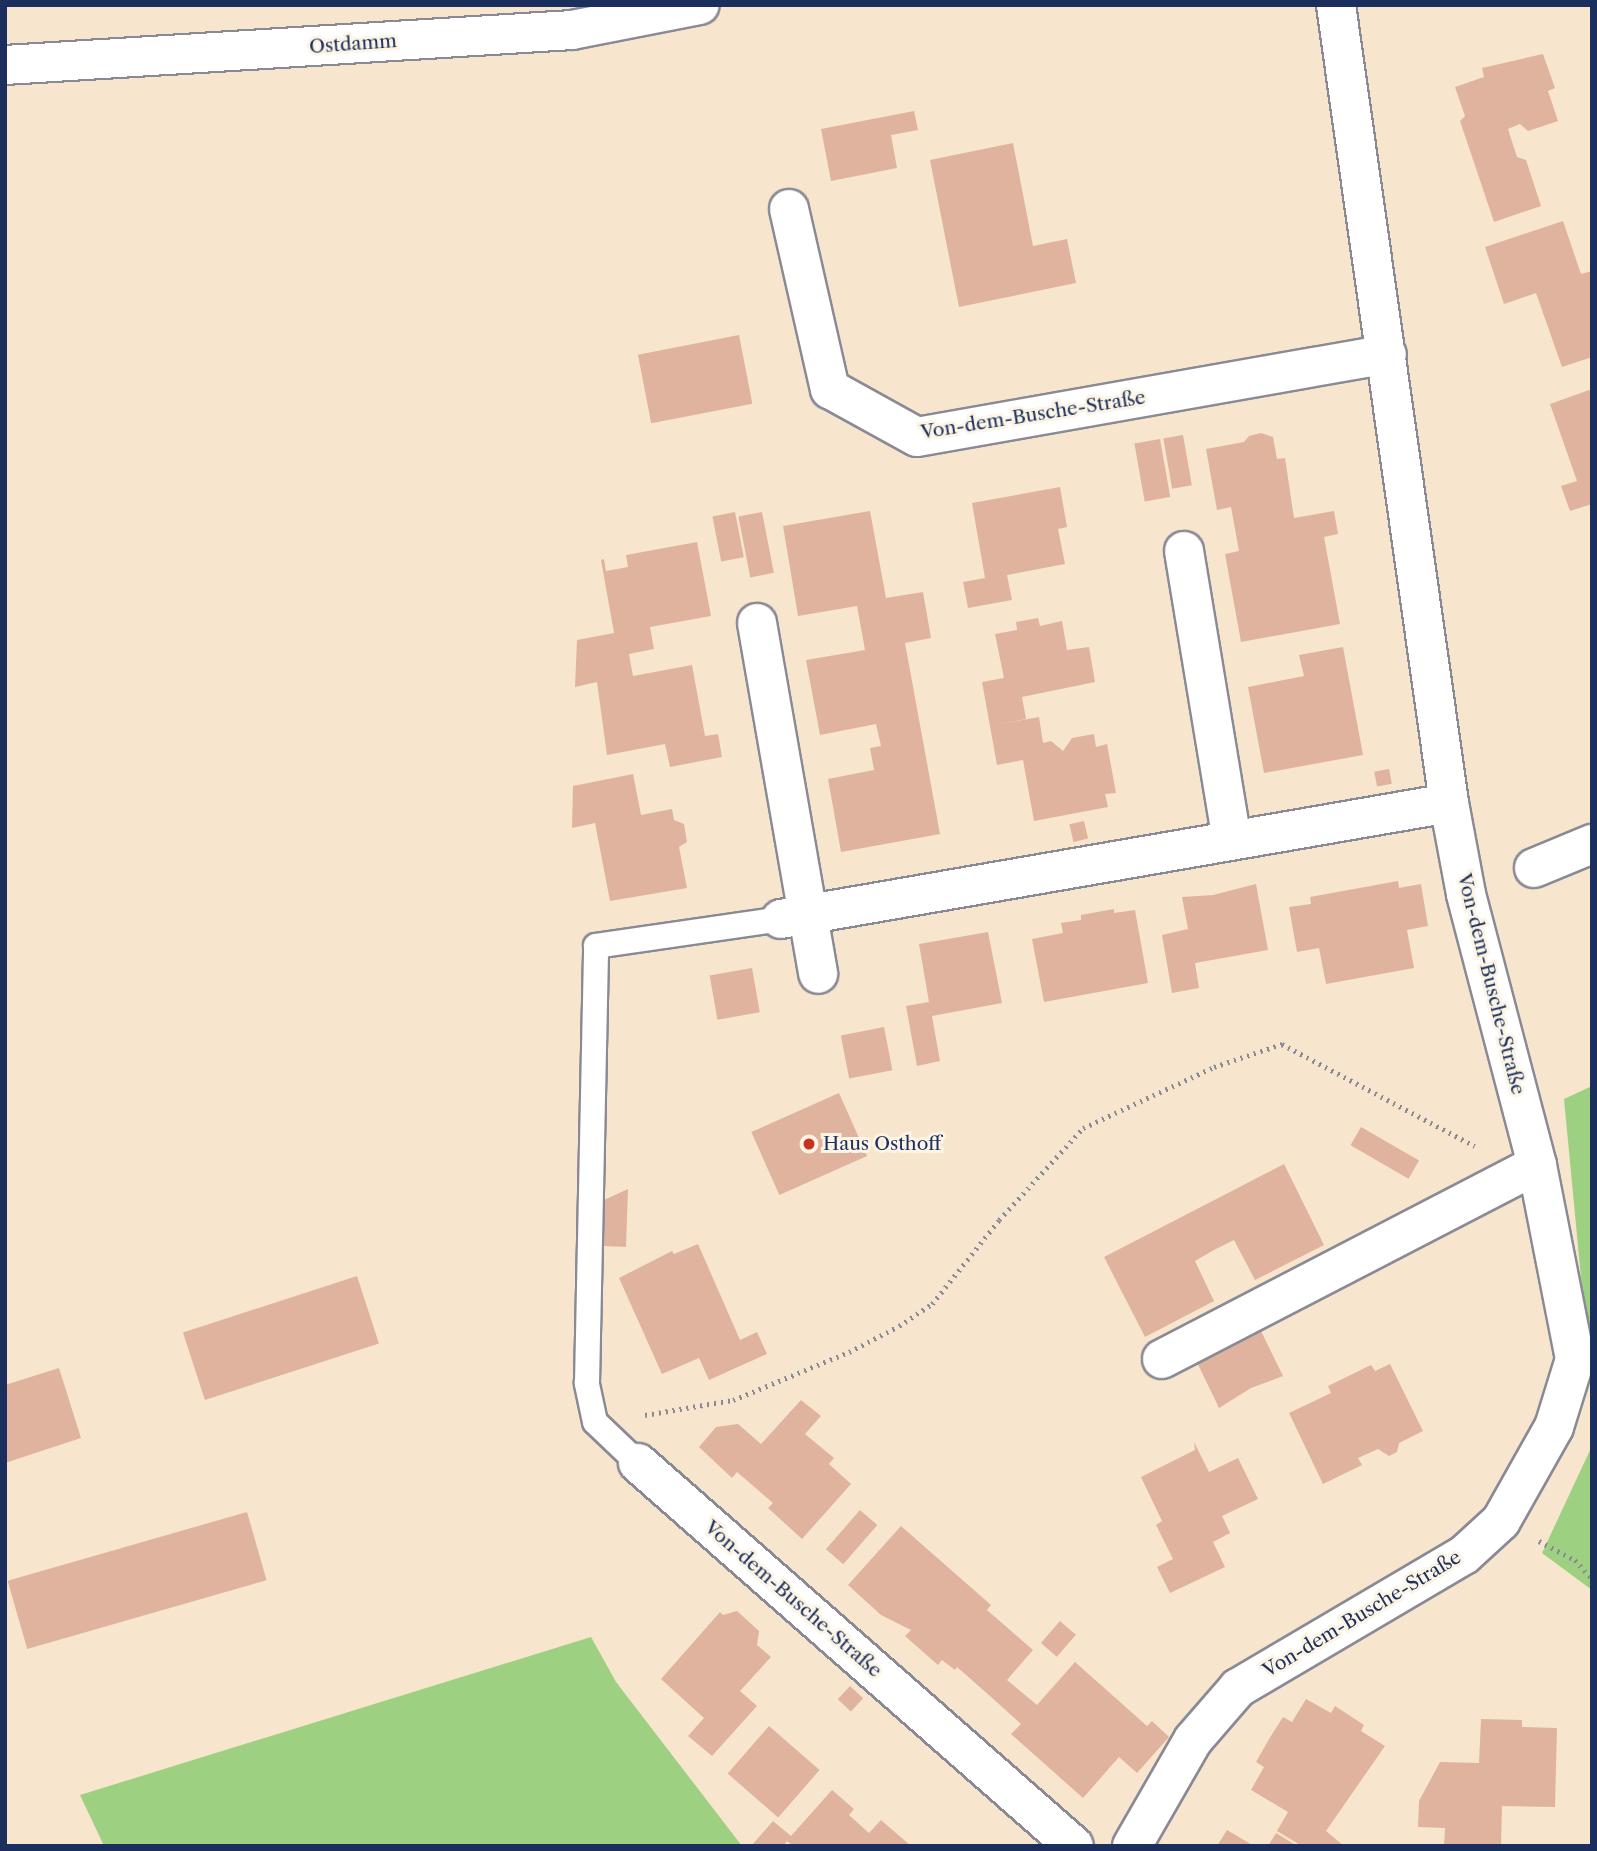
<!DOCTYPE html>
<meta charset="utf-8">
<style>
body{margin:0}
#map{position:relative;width:1597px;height:1851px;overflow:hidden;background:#f7e6cd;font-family:"Libre Caslon Text",serif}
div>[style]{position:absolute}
.green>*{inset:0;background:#9dd081}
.building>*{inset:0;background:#e0b39e;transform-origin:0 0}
.path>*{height:4.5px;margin-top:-2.25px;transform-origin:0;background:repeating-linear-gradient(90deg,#898a96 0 2px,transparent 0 7px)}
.roads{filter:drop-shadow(2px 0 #898a96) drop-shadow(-2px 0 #898a96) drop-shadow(0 2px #898a96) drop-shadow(0 -2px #898a96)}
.service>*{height:24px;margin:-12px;padding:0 12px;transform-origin:12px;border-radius:12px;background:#fff}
.minor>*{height:38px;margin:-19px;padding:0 19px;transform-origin:19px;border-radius:19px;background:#fff}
.tertiary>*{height:38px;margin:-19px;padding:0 19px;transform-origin:19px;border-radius:19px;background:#fff}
.dots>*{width:19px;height:19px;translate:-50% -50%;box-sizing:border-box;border:4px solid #fcf5e5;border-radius:50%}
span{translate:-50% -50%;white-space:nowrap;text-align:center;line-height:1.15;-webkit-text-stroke:6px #fcf5e5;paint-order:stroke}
.street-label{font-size:19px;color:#1b2f5e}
.poi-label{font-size:19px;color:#1b2f5e}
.left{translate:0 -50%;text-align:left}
.frame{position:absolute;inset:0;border:7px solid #1b2f5e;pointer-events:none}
</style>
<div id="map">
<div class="green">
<i style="clip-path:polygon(1592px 1086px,1592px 1393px,1564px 1099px)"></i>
<i style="clip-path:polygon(1592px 1446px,1592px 1590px,1542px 1553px)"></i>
<i style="clip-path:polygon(591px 1637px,616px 1682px,742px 1846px,104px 1846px,80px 1795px)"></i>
</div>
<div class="building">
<i style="clip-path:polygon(1543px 54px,1555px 88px,1548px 91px,1558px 121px,1528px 131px,1520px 124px,1508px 129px,1517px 157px,1526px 160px,1541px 206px,1494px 222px,1460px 121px,1465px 116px,1455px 87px,1484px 77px,1482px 68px)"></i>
<i style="clip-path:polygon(914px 111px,918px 130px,891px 135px,897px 168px,831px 181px,821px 129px)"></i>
<i style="clip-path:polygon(1013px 143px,1033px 246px,1067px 239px,1076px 283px,959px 307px,930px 160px)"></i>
<i style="clip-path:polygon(1563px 221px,1581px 274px,1592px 271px,1592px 357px,1562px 367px,1536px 293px,1504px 304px,1485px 247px)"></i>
<i style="left:739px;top:335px;width:70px;height:103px;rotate:79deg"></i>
<i style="clip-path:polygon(1592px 389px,1592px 504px,1570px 511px,1561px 486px,1577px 481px,1550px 404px)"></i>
<i style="clip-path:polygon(1261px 433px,1273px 437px,1277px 459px,1285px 458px,1294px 518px,1334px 511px,1338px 534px,1324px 537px,1340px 624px,1241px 642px,1225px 554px,1239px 551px,1231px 507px,1217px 510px,1206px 449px,1244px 442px,1249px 436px)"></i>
<i style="left:1183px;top:435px;width:51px;height:20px;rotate:80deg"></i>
<i style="left:1160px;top:439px;width:59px;height:26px;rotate:80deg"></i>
<i style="clip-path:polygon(1060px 487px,1067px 527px,1058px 529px,1065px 564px,1007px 575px,1012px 600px,968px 608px,963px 582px,985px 578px,972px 503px)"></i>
<i style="clip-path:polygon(870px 511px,886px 598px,923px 592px,931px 638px,905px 643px,940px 834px,841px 852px,828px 779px,874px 770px,870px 748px,881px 746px,876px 724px,820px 735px,806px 660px,865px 650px,857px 606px,798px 616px,783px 526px)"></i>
<i style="left:735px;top:512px;width:46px;height:23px;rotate:79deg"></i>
<i style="left:762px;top:512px;width:62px;height:24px;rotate:79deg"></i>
<i style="clip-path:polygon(697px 542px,711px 616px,650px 627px,654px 649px,629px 654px,633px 676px,692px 665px,705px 736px,718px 734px,722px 757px,670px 767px,665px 744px,607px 755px,597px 682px,575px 687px,577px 640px,614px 633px,601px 560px,604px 559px,606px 571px,628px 567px,626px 555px)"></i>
<i style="clip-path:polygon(1038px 618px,1040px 626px,1062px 621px,1067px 650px,1089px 647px,1095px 682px,1022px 697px,1026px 719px,995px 725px,1039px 717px,1043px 743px,1051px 741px,1063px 751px,1072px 738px,1094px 734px,1096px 747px,1107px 744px,1116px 793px,1105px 794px,1108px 807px,1034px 821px,1023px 760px,997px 765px,982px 682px,1004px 678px,995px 634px,1017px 630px,1016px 622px)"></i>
<i style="clip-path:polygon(1343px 647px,1363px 755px,1264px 773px,1248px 687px,1304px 676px,1299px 655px)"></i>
<i style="left:1389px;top:769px;width:15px;height:15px;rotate:79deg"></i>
<i style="clip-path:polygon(633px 774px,641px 815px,672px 809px,674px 820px,684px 824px,687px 842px,679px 847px,687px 888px,610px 901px,595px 823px,572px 828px,573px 786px)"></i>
<i style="left:1084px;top:821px;width:18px;height:15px;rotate:77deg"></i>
<i style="clip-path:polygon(1398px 881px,1399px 888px,1421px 884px,1428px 926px,1407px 930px,1414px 968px,1326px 984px,1319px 948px,1297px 952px,1289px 907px,1311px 904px,1310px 897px)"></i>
<i style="clip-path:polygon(1256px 884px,1268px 950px,1195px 963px,1199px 988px,1172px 993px,1162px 935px,1188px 929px,1182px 897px,1213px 895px)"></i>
<i style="clip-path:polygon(1114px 909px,1114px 913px,1135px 910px,1148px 983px,1044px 1002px,1032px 939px,1063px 933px,1061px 923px,1081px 920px,1081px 915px)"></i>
<i style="clip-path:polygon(988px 932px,1002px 1003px,932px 1016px,940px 1061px,917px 1066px,906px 1006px,929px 1002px,919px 944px)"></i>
<i style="left:752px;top:968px;width:45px;height:43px;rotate:80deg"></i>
<i style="left:884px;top:1027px;width:44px;height:44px;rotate:79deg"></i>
<i style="left:839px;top:1093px;width:69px;height:96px;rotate:66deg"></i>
<i style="left:1361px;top:1127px;width:67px;height:21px;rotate:30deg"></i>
<i style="clip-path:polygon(1284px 1164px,1324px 1245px,1255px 1280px,1234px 1240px,1214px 1250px,1195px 1261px,1214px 1301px,1145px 1337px,1104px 1257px)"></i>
<i style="clip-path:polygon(628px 1189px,626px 1247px,603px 1246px,604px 1200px)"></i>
<i style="clip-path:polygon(698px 1244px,740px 1340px,757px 1332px,767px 1354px,709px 1380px,699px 1358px,662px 1374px,619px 1278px,672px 1251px,674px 1254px)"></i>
<i style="left:357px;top:1276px;width:71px;height:183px;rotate:72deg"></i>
<i style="clip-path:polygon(1257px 1323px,1283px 1376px,1251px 1388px,1219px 1408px,1194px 1356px)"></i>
<i style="clip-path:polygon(1390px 1364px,1423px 1431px,1399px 1443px,1397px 1452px,1389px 1456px,1378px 1449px,1358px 1458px,1362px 1465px,1323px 1484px,1289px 1413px,1331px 1393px,1328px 1386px,1371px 1365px,1375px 1371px)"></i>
<i style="clip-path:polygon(59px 1368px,81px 1438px,5px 1463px,5px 1385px)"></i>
<i style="clip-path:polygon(801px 1400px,821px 1416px,805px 1434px,834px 1458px,829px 1464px,851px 1484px,802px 1539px,768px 1508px,773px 1503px,737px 1472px,732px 1478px,699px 1447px,716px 1427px,738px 1424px,761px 1444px)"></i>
<i style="clip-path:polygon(1194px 1442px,1209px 1472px,1238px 1458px,1258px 1499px,1222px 1516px,1230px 1533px,1213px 1542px,1225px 1567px,1170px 1593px,1157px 1567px,1173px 1559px,1156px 1525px,1162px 1521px,1141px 1477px,1195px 1450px)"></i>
<i style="left:860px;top:1510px;width:23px;height:52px;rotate:41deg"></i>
<i style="left:247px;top:1512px;width:71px;height:249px;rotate:74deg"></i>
<i style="clip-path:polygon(901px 1526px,991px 1605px,987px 1610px,1033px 1650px,1007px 1680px,1037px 1705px,1075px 1662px,1147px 1726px,1152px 1721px,1169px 1737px,1137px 1773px,1119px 1757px,1083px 1798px,1011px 1734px,1021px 1724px,990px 1696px,957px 1667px,955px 1670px,942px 1660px,938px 1665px,905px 1636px,911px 1630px,881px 1615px,848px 1585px)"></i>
<i style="clip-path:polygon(737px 1611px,759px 1631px,757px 1645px,771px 1657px,740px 1691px,757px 1706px,712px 1756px,688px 1736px,704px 1718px,661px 1679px,720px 1612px,723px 1615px)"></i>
<i style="left:1060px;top:1621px;width:21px;height:29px;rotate:41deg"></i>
<i style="left:850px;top:1686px;width:18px;height:18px;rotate:43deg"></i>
<i style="clip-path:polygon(1306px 1699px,1331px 1713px,1335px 1706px,1364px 1725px,1361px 1731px,1385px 1746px,1326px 1831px,1344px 1846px,1302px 1846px,1277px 1831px,1288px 1812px,1251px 1790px,1264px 1767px,1256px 1762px,1269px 1739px,1283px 1717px,1292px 1722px)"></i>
<i style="clip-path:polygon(1481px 1719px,1522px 1720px,1522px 1727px,1557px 1728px,1555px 1807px,1502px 1806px,1501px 1846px,1444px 1846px,1445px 1828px,1418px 1827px,1419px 1801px,1440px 1762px,1479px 1763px)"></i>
<i style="left:769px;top:1726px;width:67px;height:63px;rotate:41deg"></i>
<i style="clip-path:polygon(832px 1790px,854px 1809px,849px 1815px,869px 1833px,881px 1820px,911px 1846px,793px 1846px,787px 1841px,783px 1846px,751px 1846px,773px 1821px,791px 1836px)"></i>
<i style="clip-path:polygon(1227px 1830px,1254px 1846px,1217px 1846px)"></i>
<i style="clip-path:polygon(1276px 1833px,1297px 1846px,1268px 1846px)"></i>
</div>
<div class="path">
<i style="left:645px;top:1415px;width:89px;rotate:-9.7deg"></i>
<i style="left:733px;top:1400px;width:126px;rotate:-22.5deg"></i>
<i style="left:849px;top:1352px;width:56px;rotate:-27.5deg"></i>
<i style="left:899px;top:1326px;width:40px;rotate:-34deg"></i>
<i style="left:932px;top:1304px;width:107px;rotate:-51.4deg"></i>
<i style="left:999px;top:1220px;width:125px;rotate:-47.6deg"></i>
<i style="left:1083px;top:1128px;width:145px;rotate:-25deg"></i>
<i style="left:1214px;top:1067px;width:72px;rotate:-18.7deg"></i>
<i style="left:1282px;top:1044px;width:218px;rotate:27.9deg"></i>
<i style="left:1539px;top:1541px;width:41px;rotate:27.8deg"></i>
<i style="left:1575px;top:1560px;width:25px;rotate:47deg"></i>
</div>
<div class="roads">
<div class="service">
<i style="left:638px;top:1463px;width:59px;rotate:-136.4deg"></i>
<i style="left:595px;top:1422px;width:40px;rotate:-102deg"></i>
<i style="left:587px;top:1383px;width:437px;rotate:-88.8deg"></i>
<i style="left:596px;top:946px;width:187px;rotate:-8.3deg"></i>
</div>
<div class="minor">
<i style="left:789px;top:209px;width:185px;rotate:77.2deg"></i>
<i style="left:830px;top:389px;width:99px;rotate:28.9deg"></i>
<i style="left:917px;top:437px;width:477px;rotate:-10deg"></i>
<i style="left:1184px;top:551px;width:293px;rotate:80.6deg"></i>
<i style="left:757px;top:623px;width:356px;rotate:80.1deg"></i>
<i style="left:1534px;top:868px;width:63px;rotate:-22.5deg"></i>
<i style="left:781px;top:919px;width:678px;rotate:-9.85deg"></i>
<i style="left:1162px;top:1359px;width:422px;rotate:-27.4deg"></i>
<i style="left:638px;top:1463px;width:580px;rotate:41.3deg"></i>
<i style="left:1132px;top:1846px;width:122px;rotate:-60.1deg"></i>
<i style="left:1193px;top:1740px;width:69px;rotate:-49.1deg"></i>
<i style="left:1238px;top:1688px;width:262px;rotate:-30.5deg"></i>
<i style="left:1464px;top:1555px;width:50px;rotate:-42.6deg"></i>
<i style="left:1501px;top:1521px;width:108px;rotate:-60.6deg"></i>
<i style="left:1554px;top:1427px;width:71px;rotate:-72.8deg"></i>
<i style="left:1575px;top:1359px;width:198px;rotate:-101.1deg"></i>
<i style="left:1537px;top:1165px;width:280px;rotate:-104.7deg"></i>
<i style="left:1466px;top:894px;width:93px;rotate:-100.6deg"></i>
<i style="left:1449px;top:803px;width:806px;rotate:-98.06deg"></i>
</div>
<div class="tertiary">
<i style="left:5px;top:65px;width:568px;rotate:-3.53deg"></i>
<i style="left:572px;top:30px;width:130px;rotate:-11.1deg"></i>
</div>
</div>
<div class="dots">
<i style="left:809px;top:1144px;background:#c8321e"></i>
</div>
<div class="street-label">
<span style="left:353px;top:44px;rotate:-4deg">Ostdamm</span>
<span style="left:1033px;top:415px;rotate:-9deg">Von-dem-Busche-Straße</span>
<span style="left:1491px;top:984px;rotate:76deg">Von-dem-Busche-Straße</span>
<span style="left:793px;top:1599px;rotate:41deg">Von-dem-Busche-Straße</span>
<span style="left:1362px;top:1614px;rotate:-31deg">Von-dem-Busche-Straße</span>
</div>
<div class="poi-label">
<span class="left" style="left:823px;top:1144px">Haus Osthoff</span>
</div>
<div class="frame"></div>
</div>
